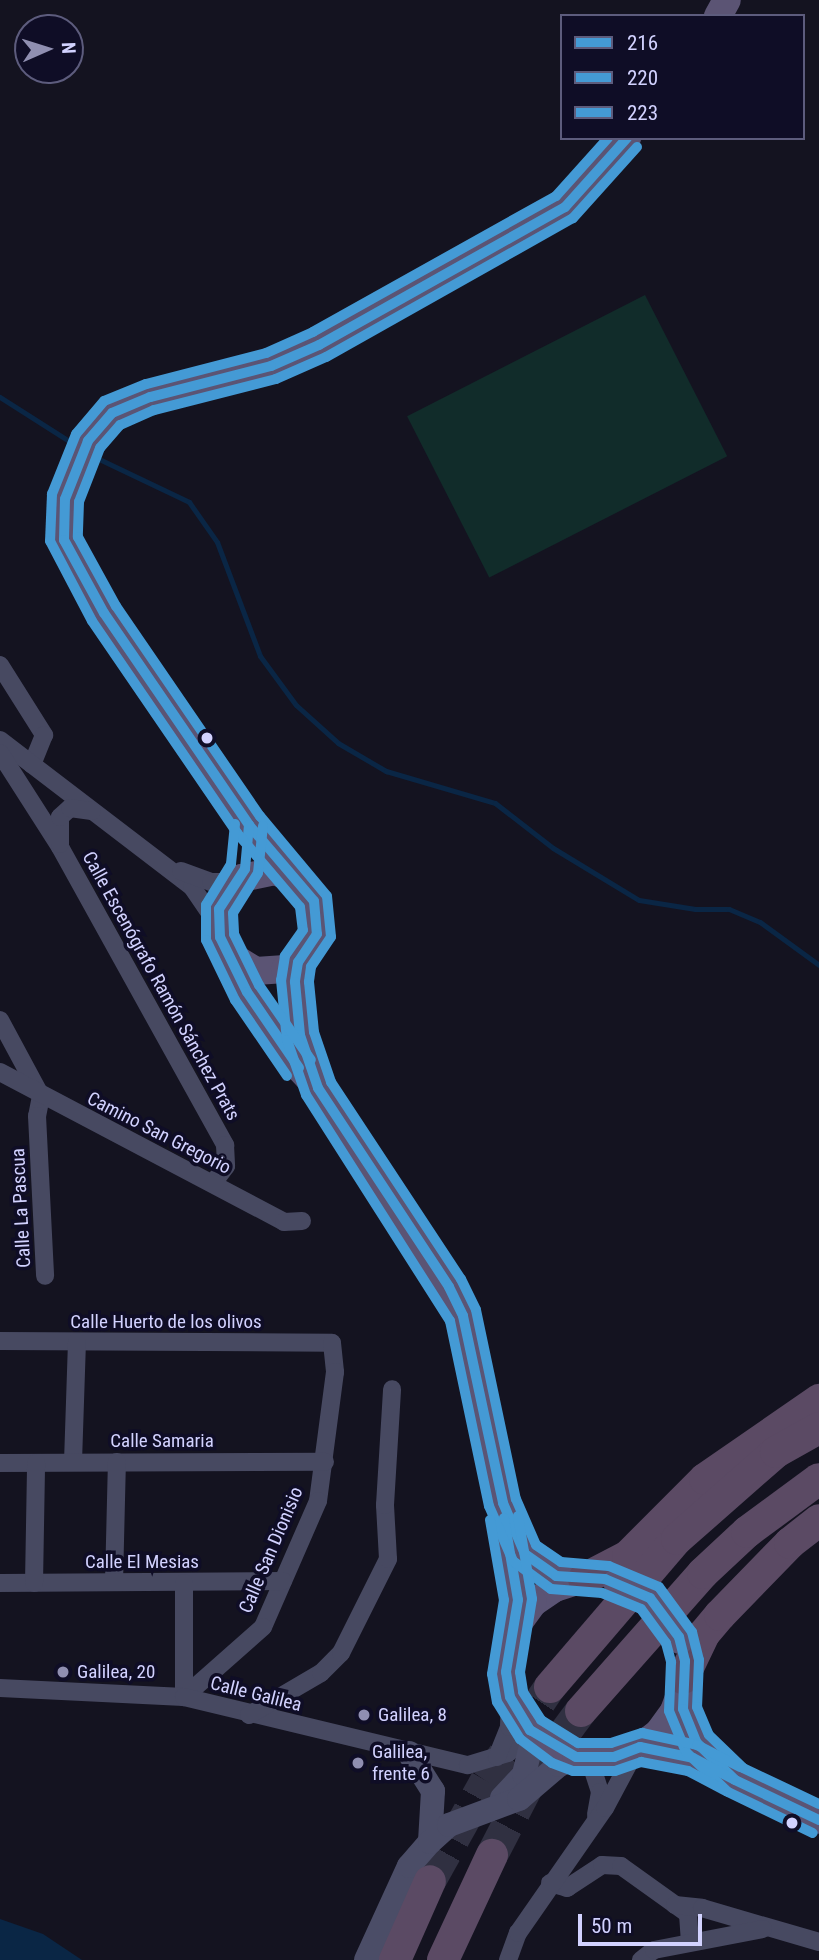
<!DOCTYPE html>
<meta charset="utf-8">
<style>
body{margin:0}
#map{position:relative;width:819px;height:1960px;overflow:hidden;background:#141320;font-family:"Roboto Condensed",sans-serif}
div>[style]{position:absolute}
.green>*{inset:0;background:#112c2a;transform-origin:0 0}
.water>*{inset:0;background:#0a2645}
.stream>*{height:5px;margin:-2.5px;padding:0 2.5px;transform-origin:2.5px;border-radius:2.5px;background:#0a2645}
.highway-tunnel>*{height:32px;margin-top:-16px;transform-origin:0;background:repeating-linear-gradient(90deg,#303041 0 32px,transparent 0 48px)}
.street>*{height:18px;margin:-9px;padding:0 9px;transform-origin:9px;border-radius:9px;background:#474961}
.secondary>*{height:24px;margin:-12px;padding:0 12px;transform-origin:12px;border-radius:12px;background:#4b4d67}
.primary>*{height:28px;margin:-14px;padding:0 14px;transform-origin:14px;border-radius:14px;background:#5b5474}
.highway>*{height:32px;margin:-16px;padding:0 16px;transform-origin:16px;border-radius:16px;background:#5b4a64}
.primary-bridge>*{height:28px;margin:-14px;padding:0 14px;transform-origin:14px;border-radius:14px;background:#5b5474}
.bus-1>*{height:10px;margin:-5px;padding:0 5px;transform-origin:5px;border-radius:5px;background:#449ad5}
.bus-2>*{height:10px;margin:-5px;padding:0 5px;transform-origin:5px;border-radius:5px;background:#449ad5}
.bus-3>*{height:10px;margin:-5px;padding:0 5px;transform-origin:5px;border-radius:5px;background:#449ad5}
.dots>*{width:19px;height:19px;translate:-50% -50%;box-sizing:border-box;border:4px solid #0f0d26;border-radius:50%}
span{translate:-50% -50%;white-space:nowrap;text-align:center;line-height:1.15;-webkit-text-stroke:7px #0f0d26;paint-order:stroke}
.street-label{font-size:19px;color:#d2d2ff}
.poi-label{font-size:19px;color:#d2d2ff}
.left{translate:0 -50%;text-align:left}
.legend{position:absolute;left:560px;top:14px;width:245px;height:126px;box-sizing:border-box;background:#0f0d26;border:2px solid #5d5c7d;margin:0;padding:9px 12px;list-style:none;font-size:21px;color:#d2d2ff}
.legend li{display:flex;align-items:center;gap:14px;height:35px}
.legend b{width:35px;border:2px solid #5d5c7d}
.north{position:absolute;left:14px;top:14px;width:70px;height:70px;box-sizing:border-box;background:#0f0d26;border:2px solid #5d5c7d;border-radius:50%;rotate:87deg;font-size:19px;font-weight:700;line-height:28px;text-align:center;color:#d2d2ff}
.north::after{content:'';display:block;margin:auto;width:24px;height:32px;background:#908fb1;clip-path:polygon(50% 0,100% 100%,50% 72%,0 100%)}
.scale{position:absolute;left:578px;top:1914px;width:124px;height:32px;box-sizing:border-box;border:4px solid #d2d2ff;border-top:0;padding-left:9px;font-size:21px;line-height:24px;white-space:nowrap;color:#d2d2ff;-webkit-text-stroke:5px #0f0d26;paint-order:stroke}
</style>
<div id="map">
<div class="green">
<i style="left:645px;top:295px;width:181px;height:267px;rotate:63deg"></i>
</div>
<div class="water">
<i style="clip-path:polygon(0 1919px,43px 1934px,82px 1960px,0 1960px)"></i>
</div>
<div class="stream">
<i style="left:0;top:397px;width:82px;rotate:32.5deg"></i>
<i style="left:99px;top:459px;width:100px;rotate:25.5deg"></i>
<i style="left:189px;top:502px;width:49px;rotate:55deg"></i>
<i style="left:217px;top:542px;width:122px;rotate:69.3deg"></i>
<i style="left:260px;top:656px;width:61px;rotate:53.7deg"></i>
<i style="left:296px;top:705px;width:57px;rotate:42.1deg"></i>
<i style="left:338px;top:743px;width:56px;rotate:30.3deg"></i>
<i style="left:386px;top:771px;width:114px;rotate:16.4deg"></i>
<i style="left:495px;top:803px;width:73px;rotate:37.8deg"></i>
<i style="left:553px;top:848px;width:100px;rotate:31.2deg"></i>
<i style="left:639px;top:900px;width:57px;rotate:9.1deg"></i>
<i style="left:695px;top:909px;width:34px"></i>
<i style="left:729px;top:909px;width:34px;rotate:23deg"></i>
<i style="left:760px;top:922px;width:73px;rotate:36.1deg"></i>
</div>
<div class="highway-tunnel">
<i style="left:492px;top:1855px;width:91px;rotate:-62.6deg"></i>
<i style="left:534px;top:1774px;width:79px;rotate:-53.3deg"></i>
<i style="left:430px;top:1881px;width:115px;rotate:-60.8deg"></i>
<i style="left:486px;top:1781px;width:114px;rotate:-55.8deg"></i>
</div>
<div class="street">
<i style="left:0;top:665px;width:83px;rotate:57.8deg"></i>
<i style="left:44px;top:735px;width:32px;rotate:112deg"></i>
<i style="left:0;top:740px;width:242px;rotate:37.4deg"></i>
<i style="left:192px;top:887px;width:46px;rotate:55.6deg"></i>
<i style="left:0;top:753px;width:112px;rotate:57.4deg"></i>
<i style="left:60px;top:847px;width:341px;rotate:61deg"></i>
<i style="left:225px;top:1145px;width:21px;rotate:87deg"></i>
<i style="left:226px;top:1166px;width:21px;rotate:127deg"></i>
<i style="left:60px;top:844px;width:27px;rotate:-90deg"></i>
<i style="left:60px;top:817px;width:13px;rotate:-42deg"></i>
<i style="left:70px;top:808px;width:22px;rotate:8deg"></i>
<i style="left:181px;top:871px;width:32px;rotate:20deg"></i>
<i style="left:211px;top:882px;width:25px"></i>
<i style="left:0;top:1020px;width:86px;rotate:61.7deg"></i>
<i style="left:41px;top:1096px;width:20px;rotate:101deg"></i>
<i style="left:37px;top:1116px;width:160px;rotate:87.1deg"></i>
<i style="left:0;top:1072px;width:321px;rotate:27.8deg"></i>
<i style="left:284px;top:1222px;width:18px;rotate:-3deg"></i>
<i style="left:0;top:1341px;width:332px;rotate:0.3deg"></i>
<i style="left:332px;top:1343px;width:29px;rotate:84deg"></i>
<i style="left:335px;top:1372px;width:130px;rotate:97.5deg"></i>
<i style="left:318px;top:1501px;width:137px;rotate:113.6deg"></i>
<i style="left:263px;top:1627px;width:106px;rotate:138.5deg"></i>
<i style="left:73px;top:1462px;width:120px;rotate:-88.1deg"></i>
<i style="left:0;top:1463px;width:325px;rotate:-0.2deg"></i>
<i style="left:114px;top:1582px;width:120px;rotate:-88.6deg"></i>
<i style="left:0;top:1583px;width:283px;rotate:-0.4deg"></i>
<i style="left:34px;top:1583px;width:120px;rotate:-89deg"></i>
<i style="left:184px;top:1583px;width:114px;rotate:90deg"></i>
<i style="left:0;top:1688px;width:184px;rotate:2.8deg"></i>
<i style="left:184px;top:1697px;width:292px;rotate:13.5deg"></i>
<i style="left:468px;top:1765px;width:42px;rotate:-16.7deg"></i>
<i style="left:508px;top:1753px;width:32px;rotate:-46deg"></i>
<i style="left:249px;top:1715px;width:83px;rotate:-30.3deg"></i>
<i style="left:321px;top:1673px;width:28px;rotate:-45deg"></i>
<i style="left:341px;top:1653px;width:105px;rotate:-63.4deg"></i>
<i style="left:388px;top:1559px;width:54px;rotate:-93.2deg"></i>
<i style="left:385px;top:1505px;width:116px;rotate:-86.5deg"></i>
<i style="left:497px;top:1757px;width:32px;rotate:-68deg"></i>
<i style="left:509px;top:1727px;width:27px;rotate:-88deg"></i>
<i style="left:589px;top:1758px;width:36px;rotate:72deg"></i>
<i style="left:600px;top:1792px;width:23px;rotate:100deg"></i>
<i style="left:550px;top:1883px;width:18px;rotate:16deg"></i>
<i style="left:567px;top:1888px;width:42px;rotate:-33.3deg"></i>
<i style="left:602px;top:1865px;width:19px;rotate:3deg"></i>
<i style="left:621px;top:1866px;width:82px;rotate:35.6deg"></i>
<i style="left:688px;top:1914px;width:27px;rotate:86deg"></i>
<i style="left:675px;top:1905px;width:27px;rotate:6deg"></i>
<i style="left:702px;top:1908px;width:122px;rotate:16.2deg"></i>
<i style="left:508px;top:1960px;width:29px;rotate:-70deg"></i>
<i style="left:518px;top:1933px;width:152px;rotate:-55.2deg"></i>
<i style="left:605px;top:1808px;width:68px;rotate:-61.9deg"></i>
<i style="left:641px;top:1960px;width:16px;rotate:-38deg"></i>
<i style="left:654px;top:1950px;width:111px;rotate:-10.9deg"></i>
</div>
<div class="secondary">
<i style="left:409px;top:1753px;width:45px;rotate:57.7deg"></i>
<i style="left:433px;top:1791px;width:51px;rotate:93.4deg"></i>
<i style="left:502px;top:1798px;width:33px;rotate:-47deg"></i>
<i style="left:524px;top:1774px;width:41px;rotate:-76deg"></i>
<i style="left:366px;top:1960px;width:103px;rotate:-65.4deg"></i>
<i style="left:409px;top:1866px;width:32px;rotate:-49deg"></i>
<i style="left:430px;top:1842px;width:25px;rotate:-42deg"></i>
<i style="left:449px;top:1825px;width:75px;rotate:-20.4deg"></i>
<i style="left:519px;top:1799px;width:52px;rotate:-40.4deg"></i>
<i style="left:559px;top:1765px;width:19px;rotate:-25deg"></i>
</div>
<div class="primary">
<i style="left:718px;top:16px;width:18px;rotate:-61deg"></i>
<i style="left:298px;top:882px;width:25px;rotate:-154deg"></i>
<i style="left:275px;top:871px;width:34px;rotate:168deg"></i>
<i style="left:242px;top:878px;width:24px;rotate:135deg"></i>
<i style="left:225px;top:895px;width:15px;rotate:113deg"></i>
<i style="left:219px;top:909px;width:28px;rotate:88deg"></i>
<i style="left:220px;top:937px;width:61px;rotate:63.9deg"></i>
<i style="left:247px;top:992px;width:76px;rotate:57.4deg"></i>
<i style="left:288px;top:1056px;width:44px;rotate:46.8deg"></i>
<i style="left:318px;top:1088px;width:238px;rotate:56.6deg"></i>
<i style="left:449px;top:1287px;width:32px;rotate:64deg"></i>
<i style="left:463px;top:1316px;width:191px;rotate:77.9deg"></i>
<i style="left:503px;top:1503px;width:98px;rotate:81.2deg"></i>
<i style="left:518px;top:1600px;width:25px;rotate:92deg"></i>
<i style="left:230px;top:955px;width:31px;rotate:32deg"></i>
<i style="left:256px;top:971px;width:29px;rotate:-4deg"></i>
<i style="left:285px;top:969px;width:15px;rotate:-28deg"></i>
<i style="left:298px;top:962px;width:34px;rotate:-56deg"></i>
<i style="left:317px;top:934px;width:33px;rotate:-95deg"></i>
<i style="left:314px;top:901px;width:100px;rotate:-130.5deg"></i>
<i style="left:249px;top:825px;width:257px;rotate:-124.4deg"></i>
<i style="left:104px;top:613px;width:83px;rotate:-118.7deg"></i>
<i style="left:64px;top:540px;width:41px;rotate:-88.6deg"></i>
<i style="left:65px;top:499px;width:62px;rotate:-68.4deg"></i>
<i style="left:88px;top:441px;width:37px;rotate:-49deg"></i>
<i style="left:112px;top:413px;width:41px;rotate:-22.8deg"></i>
<i style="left:150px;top:397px;width:125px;rotate:-14.4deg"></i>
<i style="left:271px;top:366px;width:52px;rotate:-23.6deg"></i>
<i style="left:319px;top:345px;width:282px;rotate:-29.3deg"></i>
<i style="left:565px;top:207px;width:93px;rotate:-48.1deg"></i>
<i style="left:298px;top:962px;width:47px;rotate:92.4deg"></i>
<i style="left:296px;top:1009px;width:68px;rotate:75.6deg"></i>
<i style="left:512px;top:1525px;width:43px;rotate:61.1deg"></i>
<i style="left:533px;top:1563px;width:26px;rotate:29deg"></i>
<i style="left:556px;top:1576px;width:25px;rotate:9deg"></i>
<i style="left:580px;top:1580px;width:26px;rotate:162deg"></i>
<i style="left:555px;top:1588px;width:27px;rotate:146deg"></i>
<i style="left:533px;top:1603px;width:27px;rotate:126deg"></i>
<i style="left:517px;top:1625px;width:25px;rotate:111deg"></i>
<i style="left:508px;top:1648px;width:49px;rotate:87.7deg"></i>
<i style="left:510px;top:1697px;width:39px;rotate:59deg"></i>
<i style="left:530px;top:1730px;width:36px;rotate:36deg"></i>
<i style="left:559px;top:1751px;width:18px;rotate:19deg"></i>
<i style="left:576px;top:1757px;width:38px"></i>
<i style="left:614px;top:1757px;width:28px;rotate:-21deg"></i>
<i style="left:640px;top:1747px;width:24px;rotate:-38deg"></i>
<i style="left:659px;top:1732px;width:26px;rotate:-54deg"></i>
<i style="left:674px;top:1711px;width:23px;rotate:-70deg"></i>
<i style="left:682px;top:1691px;width:42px;rotate:80.3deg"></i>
<i style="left:689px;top:1732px;width:46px;rotate:47.6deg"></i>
<i style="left:640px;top:1747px;width:54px;rotate:11.7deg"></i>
<i style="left:693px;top:1758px;width:140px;rotate:26.2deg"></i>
</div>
<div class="highway">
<i style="left:584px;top:1579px;width:50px;rotate:-27.6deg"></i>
<i style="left:628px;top:1556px;width:109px;rotate:-45deg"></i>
<i style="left:705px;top:1479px;width:139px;rotate:-34.7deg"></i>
<i style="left:683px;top:1678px;width:49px;rotate:-64.5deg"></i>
<i style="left:704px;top:1634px;width:25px;rotate:-50deg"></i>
<i style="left:720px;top:1615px;width:100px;rotate:-45.8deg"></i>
<i style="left:790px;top:1543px;width:37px;rotate:-38deg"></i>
<i style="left:550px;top:1687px;width:195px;rotate:-49.4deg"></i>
<i style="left:677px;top:1539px;width:132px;rotate:-41.3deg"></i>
<i style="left:776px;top:1452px;width:49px;rotate:-29.2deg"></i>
<i style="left:581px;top:1711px;width:184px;rotate:-48.5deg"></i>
<i style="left:703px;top:1573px;width:60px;rotate:-43deg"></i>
<i style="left:747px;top:1532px;width:89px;rotate:-36.4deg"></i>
<i style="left:395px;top:1960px;width:86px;rotate:-66.1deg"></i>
<i style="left:443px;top:1960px;width:116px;rotate:-65deg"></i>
</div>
<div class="primary-bridge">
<i style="left:617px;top:1582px;width:37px;rotate:26deg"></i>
<i style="left:650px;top:1598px;width:24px;rotate:45deg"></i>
<i style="left:667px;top:1615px;width:28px;rotate:63deg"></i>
</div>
<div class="bus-1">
<i style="left:627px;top:138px;width:93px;rotate:131.9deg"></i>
<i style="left:565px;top:207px;width:282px;rotate:150.7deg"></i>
<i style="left:319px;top:345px;width:52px;rotate:156.4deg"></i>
<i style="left:271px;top:366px;width:125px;rotate:165.6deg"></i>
<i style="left:150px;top:397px;width:41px;rotate:157.2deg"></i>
<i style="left:112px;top:413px;width:37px;rotate:131deg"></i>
<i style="left:88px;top:441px;width:62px;rotate:111.6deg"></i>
<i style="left:65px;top:499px;width:41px;rotate:91.4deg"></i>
<i style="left:64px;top:540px;width:83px;rotate:61.3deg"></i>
<i style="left:104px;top:613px;width:257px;rotate:55.6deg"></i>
<i style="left:249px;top:825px;width:100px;rotate:49.5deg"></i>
<i style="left:314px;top:901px;width:33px;rotate:85deg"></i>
<i style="left:317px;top:934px;width:34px;rotate:124deg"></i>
<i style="left:298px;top:962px;width:20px;rotate:99deg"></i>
<i style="left:295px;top:982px;width:53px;rotate:84.6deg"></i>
<i style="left:300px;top:1035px;width:56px;rotate:71.2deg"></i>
<i style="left:318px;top:1088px;width:238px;rotate:56.6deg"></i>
<i style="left:449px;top:1287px;width:32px;rotate:64deg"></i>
<i style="left:463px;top:1316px;width:191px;rotate:77.9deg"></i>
<i style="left:503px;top:1503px;width:56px;rotate:66.7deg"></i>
<i style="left:525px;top:1554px;width:38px;rotate:35deg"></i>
<i style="left:556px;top:1576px;width:49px;rotate:3.5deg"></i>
<i style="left:605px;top:1579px;width:49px;rotate:22.9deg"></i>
<i style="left:650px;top:1598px;width:49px;rotate:53.4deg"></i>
<i style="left:679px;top:1637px;width:25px;rotate:76deg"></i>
<i style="left:685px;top:1661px;width:48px;rotate:92.4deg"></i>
<i style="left:683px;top:1709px;width:37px;rotate:68deg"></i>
<i style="left:697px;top:1743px;width:53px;rotate:44.2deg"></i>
<i style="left:735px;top:1780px;width:93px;rotate:25.5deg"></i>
<i style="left:249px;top:825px;width:44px;rotate:95.2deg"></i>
<i style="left:245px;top:869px;width:48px;rotate:123deg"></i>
<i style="left:219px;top:909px;width:28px;rotate:88deg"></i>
<i style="left:220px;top:937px;width:61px;rotate:63.9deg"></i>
<i style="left:247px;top:992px;width:92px;rotate:55.6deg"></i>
<i style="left:504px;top:1518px;width:83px;rotate:80.3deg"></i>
<i style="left:518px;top:1600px;width:73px;rotate:99.5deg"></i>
<i style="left:506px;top:1672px;width:25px;rotate:81deg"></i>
<i style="left:510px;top:1697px;width:39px;rotate:59deg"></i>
<i style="left:530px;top:1730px;width:53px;rotate:30.4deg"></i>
<i style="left:576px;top:1757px;width:38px"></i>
<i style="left:614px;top:1757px;width:28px;rotate:-21deg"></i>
<i style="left:640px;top:1747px;width:54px;rotate:11.7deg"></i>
<i style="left:693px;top:1758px;width:45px;rotate:27.7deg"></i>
</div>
<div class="bus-2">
<i style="left:608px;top:138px;width:78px;rotate:131.9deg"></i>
<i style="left:556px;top:196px;width:278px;rotate:150.8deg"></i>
<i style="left:313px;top:332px;width:51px;rotate:155.9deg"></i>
<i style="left:266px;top:353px;width:124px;rotate:165.5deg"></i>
<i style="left:146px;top:384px;width:45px;rotate:158deg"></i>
<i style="left:104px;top:401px;width:43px;rotate:130.3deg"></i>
<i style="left:76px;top:434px;width:65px;rotate:111.8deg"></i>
<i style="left:52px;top:494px;width:47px;rotate:92.4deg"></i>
<i style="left:50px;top:541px;width:90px;rotate:62.3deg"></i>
<i style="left:92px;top:621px;width:257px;rotate:55.6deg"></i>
<i style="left:237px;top:833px;width:97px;rotate:49.6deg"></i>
<i style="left:300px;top:907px;width:23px;rotate:83deg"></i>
<i style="left:303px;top:930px;width:32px;rotate:125deg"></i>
<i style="left:285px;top:956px;width:24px;rotate:99deg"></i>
<i style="left:281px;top:980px;width:60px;rotate:84.3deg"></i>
<i style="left:287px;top:1040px;width:58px;rotate:70.9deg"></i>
<i style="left:306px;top:1095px;width:268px;rotate:57.5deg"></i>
<i style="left:450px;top:1321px;width:189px;rotate:78.1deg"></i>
<i style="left:489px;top:1506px;width:60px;rotate:66.4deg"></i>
<i style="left:513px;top:1561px;width:47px;rotate:36.4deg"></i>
<i style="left:551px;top:1589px;width:51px;rotate:4.5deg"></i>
<i style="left:602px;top:1593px;width:42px;rotate:22.3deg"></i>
<i style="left:641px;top:1609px;width:42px;rotate:53.7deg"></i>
<i style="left:666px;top:1643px;width:20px;rotate:75deg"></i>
<i style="left:671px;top:1662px;width:49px;rotate:92.3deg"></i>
<i style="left:669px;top:1711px;width:44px;rotate:67.5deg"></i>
<i style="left:686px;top:1752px;width:58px;rotate:43.6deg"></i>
<i style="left:728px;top:1792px;width:94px;rotate:25.8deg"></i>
<i style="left:235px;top:824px;width:40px;rotate:95.7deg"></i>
<i style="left:231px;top:864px;width:48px;rotate:121.4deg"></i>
<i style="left:206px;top:905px;width:35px;rotate:90deg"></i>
<i style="left:206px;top:940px;width:67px;rotate:64.2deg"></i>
<i style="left:235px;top:1000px;width:92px;rotate:55.6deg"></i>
<i style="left:490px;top:1520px;width:81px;rotate:80.1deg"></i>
<i style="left:504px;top:1600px;width:75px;rotate:99.2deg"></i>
<i style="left:492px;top:1674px;width:28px;rotate:80deg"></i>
<i style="left:497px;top:1702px;width:44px;rotate:58.1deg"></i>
<i style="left:520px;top:1739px;width:40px;rotate:37deg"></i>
<i style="left:552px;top:1763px;width:22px;rotate:21deg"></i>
<i style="left:573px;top:1771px;width:42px"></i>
<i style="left:615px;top:1771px;width:28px;rotate:-19deg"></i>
<i style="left:641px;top:1762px;width:48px;rotate:10.8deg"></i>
<i style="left:688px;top:1771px;width:43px;rotate:27.8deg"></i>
</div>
<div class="bus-3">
<i style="left:637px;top:147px;width:96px;rotate:132deg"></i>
<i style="left:573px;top:218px;width:283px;rotate:150.6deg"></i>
<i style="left:326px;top:357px;width:55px;rotate:156.3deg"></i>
<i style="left:276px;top:379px;width:126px;rotate:165.7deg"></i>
<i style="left:154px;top:410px;width:37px;rotate:156deg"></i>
<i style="left:120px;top:425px;width:30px;rotate:131deg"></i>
<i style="left:100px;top:448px;width:58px;rotate:111.3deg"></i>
<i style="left:79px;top:502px;width:35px;rotate:92deg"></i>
<i style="left:78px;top:537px;width:79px;rotate:61.2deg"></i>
<i style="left:116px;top:606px;width:255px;rotate:55.6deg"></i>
<i style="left:260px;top:816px;width:104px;rotate:50.1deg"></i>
<i style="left:327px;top:896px;width:41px;rotate:84.4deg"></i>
<i style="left:331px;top:937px;width:36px;rotate:124deg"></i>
<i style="left:311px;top:967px;width:15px;rotate:98deg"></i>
<i style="left:309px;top:982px;width:50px;rotate:84.3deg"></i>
<i style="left:314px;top:1032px;width:53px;rotate:71.2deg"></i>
<i style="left:331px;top:1082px;width:236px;rotate:56.6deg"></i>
<i style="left:461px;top:1279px;width:34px;rotate:64deg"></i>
<i style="left:476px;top:1310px;width:193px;rotate:78.1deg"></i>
<i style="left:516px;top:1499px;width:50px;rotate:66.5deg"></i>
<i style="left:536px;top:1545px;width:30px;rotate:34deg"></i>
<i style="left:561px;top:1562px;width:48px;rotate:4.8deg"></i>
<i style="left:609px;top:1566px;width:54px;rotate:22.8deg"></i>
<i style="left:659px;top:1587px;width:56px;rotate:53.7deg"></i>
<i style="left:692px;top:1632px;width:29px;rotate:76deg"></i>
<i style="left:699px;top:1660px;width:47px;rotate:92.4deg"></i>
<i style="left:697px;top:1707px;width:30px;rotate:67deg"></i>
<i style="left:709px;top:1735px;width:47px;rotate:44.1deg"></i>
<i style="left:743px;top:1768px;width:84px;rotate:25.3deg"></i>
<i style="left:263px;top:826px;width:47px;rotate:96.1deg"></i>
<i style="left:258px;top:873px;width:47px;rotate:122deg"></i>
<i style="left:233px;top:913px;width:21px;rotate:87deg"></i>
<i style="left:234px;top:934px;width:57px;rotate:63.9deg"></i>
<i style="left:259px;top:985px;width:91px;rotate:55.3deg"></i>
<i style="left:518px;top:1516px;width:84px;rotate:80.4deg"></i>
<i style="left:532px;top:1599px;width:74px;rotate:99.3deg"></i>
<i style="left:520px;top:1672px;width:20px;rotate:81deg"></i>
<i style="left:523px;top:1692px;width:33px;rotate:57deg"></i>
<i style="left:541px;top:1720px;width:44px;rotate:31.9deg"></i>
<i style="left:578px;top:1743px;width:33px"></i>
<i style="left:611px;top:1743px;width:33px;rotate:-18deg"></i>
<i style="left:642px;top:1733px;width:56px;rotate:12.3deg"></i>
<i style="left:697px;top:1745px;width:48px;rotate:27.1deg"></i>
</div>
<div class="dots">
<i style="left:207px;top:738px;background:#d2d2ff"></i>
<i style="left:63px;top:1672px;background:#908fb1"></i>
<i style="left:364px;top:1715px;background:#908fb1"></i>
<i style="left:358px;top:1763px;background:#908fb1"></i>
<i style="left:792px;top:1823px;background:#d2d2ff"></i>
</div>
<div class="street-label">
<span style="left:161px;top:986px;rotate:61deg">Calle Escenógrafo Ramón Sánchez Prats</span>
<span style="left:159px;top:1133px;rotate:27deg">Camino San Gregorio</span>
<span style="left:21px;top:1208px;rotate:-93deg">Calle La Pascua</span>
<span style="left:166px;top:1322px">Calle Huerto de los olivos</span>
<span style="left:162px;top:1441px">Calle Samaria</span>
<span style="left:271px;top:1550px;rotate:-67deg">Calle San Dionisio</span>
<span style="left:142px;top:1562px">Calle El Mesias</span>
<span style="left:256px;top:1694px;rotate:14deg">Calle Galilea</span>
</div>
<div class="poi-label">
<span class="left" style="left:77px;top:1672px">Galilea, 20</span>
<span class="left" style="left:378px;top:1715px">Galilea, 8</span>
<span class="left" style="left:372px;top:1763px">Galilea,<br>frente 6</span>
</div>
<ul class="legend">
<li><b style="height:9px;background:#449ad5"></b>216</li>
<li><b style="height:9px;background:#449ad5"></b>220</li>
<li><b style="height:9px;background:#449ad5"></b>223</li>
</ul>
<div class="north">N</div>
<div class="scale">50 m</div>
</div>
